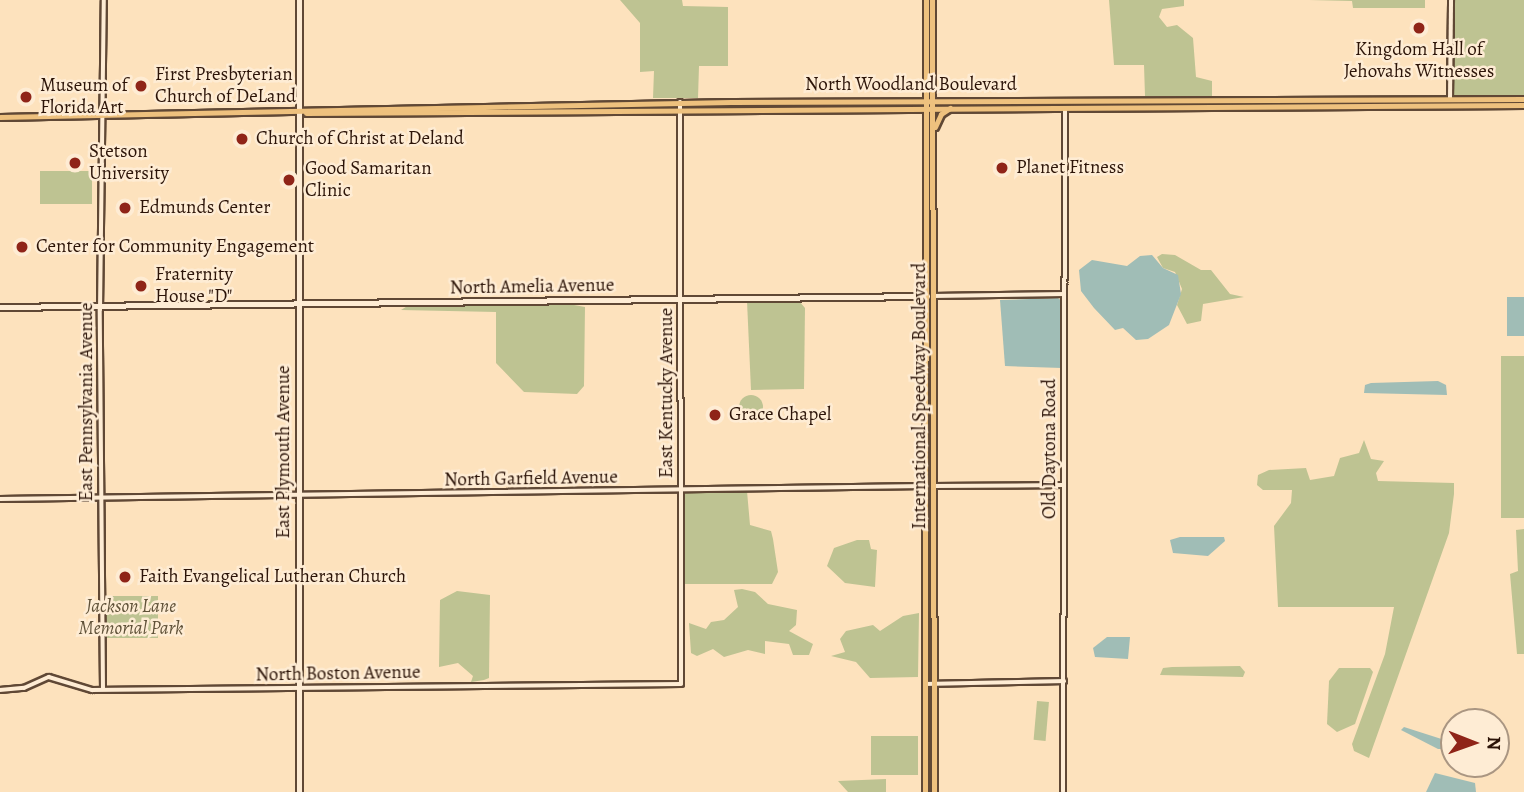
<!DOCTYPE html>
<style>
body{margin:0}
#map{position:relative;width:1524px;height:792px;overflow:hidden;background:#fde2bd;font-family:Alegreya,serif}
div>[style]{position:absolute}
.green>*{inset:0;background:#bec392;transform-origin:0 0}
.round{border-radius:50%}
.water>*{inset:0;background:#a0bdb6;transform-origin:0 0}
.roads{filter:drop-shadow(2px 0 #604835) drop-shadow(-2px 0 #604835) drop-shadow(0 2px #604835) drop-shadow(0 -2px #604835)}
.tertiary>*{height:3.5px;margin:-1.75px;padding:0 1.75px;transform-origin:1.75px;border-radius:1.75px;background:#feecd4}
.secondary>*{height:4.5px;margin:-2.25px;padding:0 2.25px;transform-origin:2.25px;border-radius:2.25px;background:#feecd4}
.primary>*{height:5px;margin:-2.5px;padding:0 2.5px;transform-origin:2.5px;border-radius:2.5px;background:#eec17e}
.dots>*{width:19px;height:19px;translate:-50% -50%;box-sizing:border-box;border:4px solid #feecd4;border-radius:50%}
span{translate:-50% -50%;white-space:nowrap;text-align:center;line-height:1.15;-webkit-text-stroke:5px #feecd4;paint-order:stroke}
.poi-label{font-size:19px;color:#2c1408}
.left{translate:0 -50%;text-align:left}
.street-label{font-size:19px;color:#2c1408}
.park-label{font-size:19px;color:#5f5138;font-style:italic}
.north{position:absolute;left:1440px;top:708px;width:70px;height:70px;box-sizing:border-box;background:#feecd4;border:2px solid #aa9682;border-radius:50%;rotate:91deg;font-size:19px;font-weight:700;line-height:28px;text-align:center;color:#2c1408}
.north::after{content:'';display:block;margin:auto;width:24px;height:32px;background:#8f2418;clip-path:polygon(50% 0,100% 100%,50% 72%,0 100%)}
</style>
<div id="map">
<div class="green">
<i style="clip-path:polygon(620px 0,682px 0,683px 6px,728px 7px,728px 66px,699px 66px,698px 98px,653px 98px,654px 71px,640px 72px,640px 23px)"></i>
<i style="clip-path:polygon(1109px 0,1184px 0,1184px 6px,1162px 9px,1159px 17px,1167px 27px,1177px 25px,1193px 38px,1196px 77px,1212px 81px,1212px 96px,1145px 96px,1144px 65px,1114px 65px)"></i>
<i style="clip-path:polygon(1309px 0,1425px 0,1425px 8px,1353px 8px,1352px 1px)"></i>
<i style="left:1452px;top:0;width:72px;height:96px"></i>
<i style="left:40px;top:171px;width:52px;height:33px"></i>
<i style="clip-path:polygon(1162px 254px,1175px 255px,1201px 270px,1211px 270px,1230px 294px,1244px 297px,1203px 304px,1201px 321px,1187px 324px,1177px 305px,1182px 289px,1175px 272px,1163px 268px,1157px 257px)"></i>
<i style="clip-path:polygon(747px 301px,799px 301px,805px 308px,804px 389px,751px 390px)"></i>
<i style="clip-path:polygon(563px 303px,585px 307px,584px 386px,577px 394px,524px 392px,496px 363px,496px 312px,401px 310px,409px 305px)"></i>
<i style="left:1524px;top:356px;width:162px;height:23px;rotate:90deg"></i>
<i class="round" style="left:739px;top:395px;width:24px;height:24px"></i>
<i style="clip-path:polygon(1364px 440px,1371px 459px,1384px 461px,1376px 473px,1378px 481px,1454px 483px,1454px 494px,1449px 533px,1369px 758px,1354px 751px,1352px 744px,1385px 654px,1394px 607px,1278px 607px,1274px 526px,1291px 503px,1292px 490px,1263px 490px,1257px 485px,1258px 475px,1269px 470px,1306px 468px,1310px 480px,1334px 476px,1340px 458px,1359px 453px)"></i>
<i style="clip-path:polygon(747px 491px,750px 525px,771px 531px,773px 539px,778px 572px,772px 584px,684px 584px,683px 492px)"></i>
<i style="clip-path:polygon(1524px 529px,1524px 654px,1517px 654px,1510px 574px,1518px 571px,1516px 530px)"></i>
<i style="clip-path:polygon(857px 540px,869px 540px,871px 549px,877px 550px,875px 587px,845px 583px,827px 566px,834px 548px)"></i>
<i style="clip-path:polygon(742px 589px,755px 592px,768px 604px,797px 610px,796px 625px,789px 631px,813px 644px,809px 655px,793px 655px,789px 644px,765px 641px,765px 654px,748px 650px,724px 657px,713px 649px,697px 656px,691px 653px,689px 623px,706px 629px,711px 622px,724px 620px,738px 607px,734px 590px)"></i>
<i style="clip-path:polygon(457px 591px,490px 595px,489px 678px,484px 680px,471px 682px,473px 676px,458px 663px,439px 667px,440px 600px)"></i>
<i style="left:104px;top:596px;width:54px;height:42px"></i>
<i style="clip-path:polygon(919px 613px,918px 677px,870px 678px,856px 662px,831px 656px,845px 652px,840px 639px,846px 631px,873px 625px,880px 631px,903px 616px)"></i>
<i style="clip-path:polygon(1240px 666px,1245px 672px,1243px 677px,1160px 675px,1163px 668px,1172px 667px)"></i>
<i style="clip-path:polygon(1339px 668px,1370px 668px,1373px 672px,1355px 724px,1337px 732px,1327px 724px,1329px 681px)"></i>
<i style="left:1037px;top:701px;width:12px;height:39px;rotate:5deg"></i>
<i style="left:918px;top:736px;width:39px;height:47px;rotate:90deg"></i>
<i style="clip-path:polygon(886px 779px,886px 792px,848px 792px,838px 781px)"></i>
</div>
<div class="water">
<i style="clip-path:polygon(1152px 255px,1163px 268px,1178px 275px,1181px 294px,1169px 325px,1148px 339px,1136px 340px,1123px 328px,1115px 330px,1094px 308px,1081px 291px,1079px 270px,1092px 260px,1127px 266px,1140px 256px)"></i>
<i style="left:1507px;top:297px;width:17px;height:39px"></i>
<i style="clip-path:polygon(1058px 298px,1062px 301px,1062px 368px,1005px 366px,1000px 300px)"></i>
<i style="clip-path:polygon(1438px 381px,1446px 385px,1447px 395px,1364px 393px,1365px 385px,1371px 383px)"></i>
<i style="clip-path:polygon(1180px 537px,1224px 537px,1225px 541px,1208px 556px,1173px 553px,1170px 540px)"></i>
<i style="clip-path:polygon(1107px 637px,1130px 637px,1128px 659px,1095px 657px,1093px 648px)"></i>
<i style="clip-path:polygon(1404px 727px,1454px 743px,1454px 749px,1438px 749px,1401px 730px)"></i>
<i style="clip-path:polygon(1454px 757px,1454px 764px,1480px 764px,1481px 773px,1470px 772px,1449px 761px,1446px 758px)"></i>
<i style="clip-path:polygon(1435px 773px,1475px 783px,1476px 792px,1426px 792px)"></i>
</div>
<div class="roads">
<div class="tertiary">
<i style="left:1450px;top:99px;width:99px;rotate:-89.4deg"></i>
<i style="left:935px;top:296px;width:128px;rotate:-0.9deg"></i>
<i style="left:933px;top:486px;width:130px;rotate:-0.4deg"></i>
<i style="left:0;top:499px;width:925px;rotate:-0.81deg"></i>
<i style="left:926px;top:684px;width:138px;rotate:-1.2deg"></i>
<i style="left:103px;top:689px;width:379px;rotate:-90.5deg"></i>
<i style="left:100px;top:310px;width:310px;rotate:-89.3deg"></i>
<i style="left:0;top:690px;width:24px;rotate:-5deg"></i>
<i style="left:24px;top:688px;width:27px;rotate:-24deg"></i>
<i style="left:49px;top:677px;width:45px;rotate:16.8deg"></i>
<i style="left:92px;top:690px;width:589px;rotate:-0.58deg"></i>
<i style="left:681px;top:684px;width:581px;rotate:-90.1deg"></i>
<i style="left:1063px;top:792px;width:683px;rotate:-89.83deg"></i>
</div>
<div class="secondary">
<i style="left:299px;top:0;width:792px;rotate:90deg"></i>
<i style="left:0;top:307px;width:927px;rotate:-0.68deg"></i>
</div>
<div class="primary">
<i style="left:932px;top:0;width:792px;rotate:89.86deg"></i>
<i style="left:306px;top:113px;width:1218px;rotate:-0.38deg"></i>
<i style="left:0;top:117px;width:731px;rotate:-1.18deg"></i>
<i style="left:731px;top:102px;width:793px;rotate:-0.22deg"></i>
<i style="left:935px;top:127px;width:14px;rotate:-65deg"></i>
<i style="left:941px;top:114px;width:11px;rotate:-34deg"></i>
<i style="left:925px;top:792px;width:792px;rotate:-89.93deg"></i>
</div>
</div>
<div class="dots">
<i style="left:1419px;top:28px;background:#8f2418"></i>
<i style="left:141px;top:86px;background:#8f2418"></i>
<i style="left:26px;top:97px;background:#8f2418"></i>
<i style="left:242px;top:139px;background:#8f2418"></i>
<i style="left:75px;top:163px;background:#8f2418"></i>
<i style="left:1002px;top:168px;background:#8f2418"></i>
<i style="left:289px;top:180px;background:#8f2418"></i>
<i style="left:125px;top:208px;background:#8f2418"></i>
<i style="left:22px;top:247px;background:#8f2418"></i>
<i style="left:141px;top:286px;background:#8f2418"></i>
<i style="left:715px;top:415px;background:#8f2418"></i>
<i style="left:125px;top:577px;background:#8f2418"></i>
</div>
<div class="poi-label">
<span style="left:1419px;top:61px">Kingdom Hall of<br>Jehovahs Witnesses</span>
<span class="left" style="left:155px;top:86px">First Presbyterian<br>Church of DeLand</span>
<span class="left" style="left:40px;top:97px">Museum of<br>Florida Art</span>
<span class="left" style="left:256px;top:139px">Church of Christ at Deland</span>
<span class="left" style="left:89px;top:163px">Stetson<br>University</span>
<span class="left" style="left:1016px;top:168px">Planet Fitness</span>
<span class="left" style="left:305px;top:180px">Good Samaritan<br>Clinic</span>
<span class="left" style="left:139px;top:208px">Edmunds Center</span>
<span class="left" style="left:36px;top:247px">Center for Community Engagement</span>
<span class="left" style="left:155px;top:286px">Fraternity<br>House "D"</span>
<span class="left" style="left:729px;top:415px">Grace Chapel</span>
<span class="left" style="left:139px;top:577px">Faith Evangelical Lutheran Church</span>
</div>
<div class="street-label">
<span style="left:911px;top:85px">North Woodland Boulevard</span>
<span style="left:532px;top:287px;rotate:-1deg">North Amelia Avenue</span>
<span style="left:667px;top:393px;rotate:-90deg">East Kentucky Avenue</span>
<span style="left:920px;top:396px;rotate:-90deg">International Speedway Boulevard</span>
<span style="left:87px;top:402px;rotate:-90deg">East Pennsylvania Avenue</span>
<span style="left:1050px;top:449px;rotate:-90deg">Old Daytona Road</span>
<span style="left:284px;top:452px;rotate:-90deg">East Plymouth Avenue</span>
<span style="left:531px;top:479px;rotate:-1deg">North Garfield Avenue</span>
<span style="left:338px;top:674px;rotate:-1deg">North Boston Avenue</span>
</div>
<div class="park-label">
<span style="left:131px;top:618px">Jackson Lane<br>Memorial Park</span>
</div>
<div class="north">N</div>
</div>
